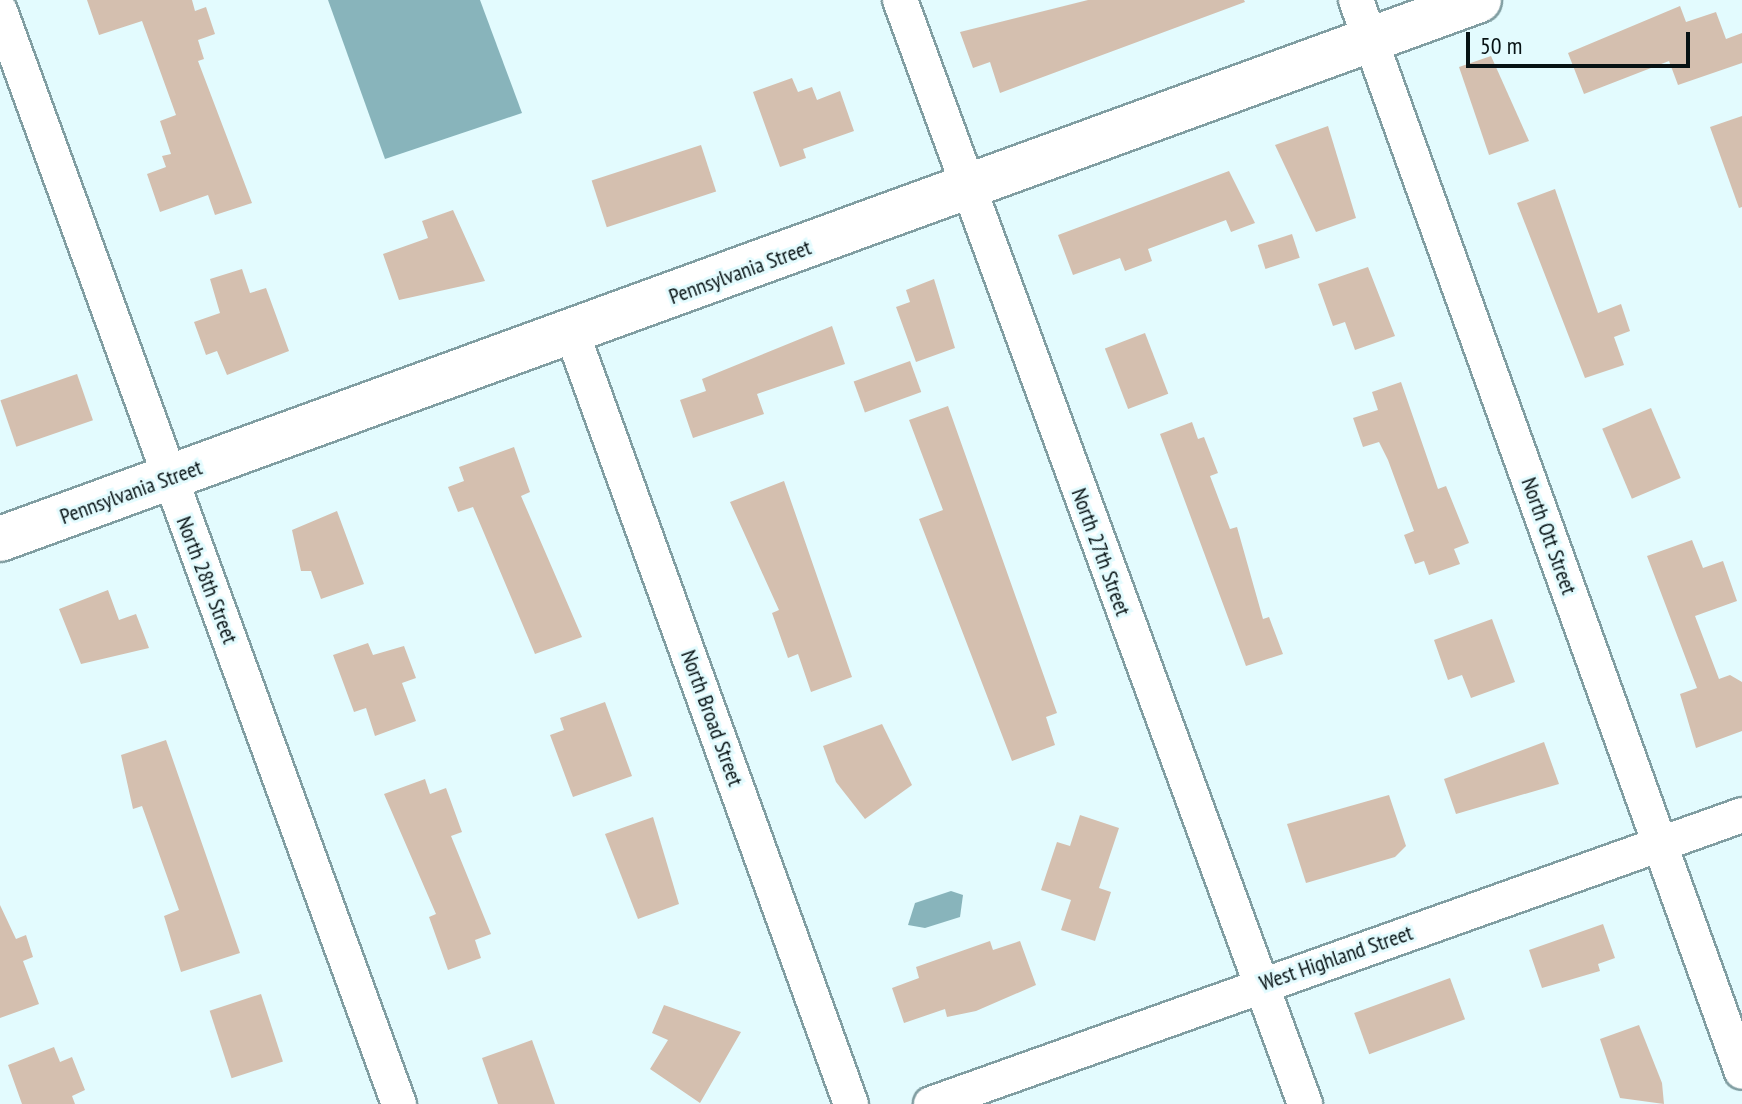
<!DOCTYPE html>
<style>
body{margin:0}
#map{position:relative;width:1742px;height:1104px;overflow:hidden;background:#e3fbfe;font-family:"PT Sans Narrow",sans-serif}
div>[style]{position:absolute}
.water>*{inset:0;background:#88b4bb}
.building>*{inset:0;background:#d4bfaf;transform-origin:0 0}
.roads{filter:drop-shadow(2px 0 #819ea2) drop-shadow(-2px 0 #819ea2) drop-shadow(0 2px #819ea2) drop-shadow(0 -2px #819ea2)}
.street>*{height:34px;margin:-17px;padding:0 17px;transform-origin:17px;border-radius:17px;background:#fff}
.secondary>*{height:44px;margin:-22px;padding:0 22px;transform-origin:22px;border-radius:22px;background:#fff}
span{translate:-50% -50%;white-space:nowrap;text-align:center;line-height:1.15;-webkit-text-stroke:6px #e3fbfe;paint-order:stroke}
.street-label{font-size:22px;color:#071214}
.scale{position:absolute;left:1466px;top:32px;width:224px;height:36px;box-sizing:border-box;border:4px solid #071214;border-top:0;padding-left:10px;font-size:24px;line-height:28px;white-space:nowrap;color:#071214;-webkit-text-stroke:6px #e3fbfe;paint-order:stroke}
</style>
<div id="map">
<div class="water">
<i style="clip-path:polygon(328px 0,480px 0,522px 113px,385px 159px)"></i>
<i style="clip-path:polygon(951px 891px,963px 895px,960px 917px,925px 928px,908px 925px,915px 903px)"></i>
</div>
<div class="building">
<i style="clip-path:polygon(87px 0,192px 0,195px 11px,206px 7px,215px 34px,198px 40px,204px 59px,198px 61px,252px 203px,215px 215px,208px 195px,160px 212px,147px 174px,166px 167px,162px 156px,171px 154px,160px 121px,176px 115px,142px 21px,99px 35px)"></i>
<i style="clip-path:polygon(1088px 0,1244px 0,1245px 2px,1000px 93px,990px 62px,973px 68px,960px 32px)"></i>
<i style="clip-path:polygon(1680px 6px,1686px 22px,1716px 12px,1726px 39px,1742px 33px,1742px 63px,1678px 85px,1669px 61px,1584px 94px,1568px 53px)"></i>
<i style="clip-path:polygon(1491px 56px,1529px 141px,1489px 155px,1459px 67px)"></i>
<i style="clip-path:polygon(792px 78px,798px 92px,812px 87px,817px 100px,840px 91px,854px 131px,803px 149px,806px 158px,780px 167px,753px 92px)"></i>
<i style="clip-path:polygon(1742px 116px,1742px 207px,1739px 208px,1710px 127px)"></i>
<i style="clip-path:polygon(1328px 126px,1356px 218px,1316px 232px,1275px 145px)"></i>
<i style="left:701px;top:145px;width:49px;height:115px;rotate:72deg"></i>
<i style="clip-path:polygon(1229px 171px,1255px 223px,1231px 232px,1226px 220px,1148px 249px,1152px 261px,1125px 271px,1120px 258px,1073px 275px,1058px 235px)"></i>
<i style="clip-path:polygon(1555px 189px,1598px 313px,1621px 304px,1630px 331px,1614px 337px,1624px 365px,1585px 378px,1517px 203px)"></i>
<i style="clip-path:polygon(453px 210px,485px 281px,399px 300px,383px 254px,428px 238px,422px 221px)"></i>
<i style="left:1292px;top:234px;width:25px;height:36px;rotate:72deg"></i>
<i style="clip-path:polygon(1368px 267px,1395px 336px,1355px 350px,1345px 322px,1333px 326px,1318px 284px)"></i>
<i style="clip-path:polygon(242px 269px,250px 293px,266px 288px,289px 351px,227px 375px,217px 351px,206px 355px,194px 322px,220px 313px,210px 279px)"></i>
<i style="clip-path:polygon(934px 279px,955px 348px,916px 362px,896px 307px,910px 302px,906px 290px)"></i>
<i style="clip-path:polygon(832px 326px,845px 364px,757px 394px,764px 414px,693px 438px,680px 400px,706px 391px,702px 379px)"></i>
<i style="left:1145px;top:333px;width:65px;height:43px;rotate:69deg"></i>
<i style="left:910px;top:361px;width:33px;height:60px;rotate:70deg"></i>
<i style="left:77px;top:374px;width:49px;height:81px;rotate:71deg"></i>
<i style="clip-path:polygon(1401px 382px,1438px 489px,1446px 486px,1469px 543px,1454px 549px,1460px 564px,1429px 575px,1424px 561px,1415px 564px,1404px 535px,1414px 531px,1388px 460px,1379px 442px,1363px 447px,1353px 418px,1378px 410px,1372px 392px)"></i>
<i style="clip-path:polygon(948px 406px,1057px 713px,1046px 717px,1055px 745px,1012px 761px,919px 519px,943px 510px,909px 420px)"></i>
<i style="left:1651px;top:408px;width:76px;height:53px;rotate:67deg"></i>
<i style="clip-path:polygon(1192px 422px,1198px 439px,1204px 437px,1218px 473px,1210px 476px,1230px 529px,1237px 527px,1263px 619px,1269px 617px,1283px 654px,1246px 666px,1160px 434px)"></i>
<i style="clip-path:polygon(514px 447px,530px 492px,521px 496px,582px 637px,535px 654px,473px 507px,458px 512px,448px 487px,464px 481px,459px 467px)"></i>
<i style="clip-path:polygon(784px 481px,852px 677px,811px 692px,798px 654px,788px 658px,772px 613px,779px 610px,730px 502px)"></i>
<i style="clip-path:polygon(337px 511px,364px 584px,321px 599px,311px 571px,301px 571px,292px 530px)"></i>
<i style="clip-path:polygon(1692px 540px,1703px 568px,1723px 561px,1737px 601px,1695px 616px,1719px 679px,1730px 675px,1742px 682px,1742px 731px,1696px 748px,1680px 694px,1697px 688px,1647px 556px)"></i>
<i style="clip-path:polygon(108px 590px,119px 620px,136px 614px,149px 648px,81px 664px,59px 609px)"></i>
<i style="clip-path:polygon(1492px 619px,1515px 682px,1471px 698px,1462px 675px,1448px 680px,1434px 640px)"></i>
<i style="clip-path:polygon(368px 643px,373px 655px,404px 646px,416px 678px,402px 683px,416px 721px,375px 736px,366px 708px,354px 712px,333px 655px)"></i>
<i style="clip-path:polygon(605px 702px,632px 776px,573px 797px,550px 735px,564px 730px,560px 718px)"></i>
<i style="clip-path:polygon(882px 724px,912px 785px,865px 819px,836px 782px,823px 746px)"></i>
<i style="clip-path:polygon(166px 740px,240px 953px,181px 972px,164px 916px,179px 910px,142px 806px,133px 809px,121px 755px)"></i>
<i style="clip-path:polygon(1544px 742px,1559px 784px,1456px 814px,1444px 779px)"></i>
<i style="clip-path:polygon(425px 779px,430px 794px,446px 788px,462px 832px,451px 836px,491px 934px,475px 940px,481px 958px,448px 970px,429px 917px,436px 914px,384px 794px)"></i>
<i style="clip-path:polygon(1389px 795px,1406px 846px,1395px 857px,1306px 883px,1287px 824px)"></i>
<i style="clip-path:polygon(1080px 815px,1119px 828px,1099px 888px,1111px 892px,1095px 941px,1061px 930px,1071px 900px,1041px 890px,1057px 842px,1070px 846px)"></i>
<i style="clip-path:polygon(653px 817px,679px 904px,638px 919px,605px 834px)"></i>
<i style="clip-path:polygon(0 905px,16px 939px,26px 935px,33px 957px,23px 961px,39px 1004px,0 1018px)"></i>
<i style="clip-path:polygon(1603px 924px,1615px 958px,1598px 964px,1600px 971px,1542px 988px,1529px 950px)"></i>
<i style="clip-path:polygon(990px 941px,993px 950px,1020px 941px,1036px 985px,976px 1011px,947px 1017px,945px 1009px,904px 1023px,892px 988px,919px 978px,916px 967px)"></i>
<i style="left:1450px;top:978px;width:44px;height:102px;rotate:70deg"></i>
<i style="left:261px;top:994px;width:71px;height:54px;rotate:72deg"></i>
<i style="clip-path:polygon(664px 1005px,741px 1032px,700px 1103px,650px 1069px,668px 1040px,652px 1033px)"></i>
<i style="clip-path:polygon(1639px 1025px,1662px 1083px,1664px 1104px,1620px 1098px,1600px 1039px)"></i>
<i style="clip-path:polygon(532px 1040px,555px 1104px,498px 1104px,482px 1058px)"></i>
<i style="clip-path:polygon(54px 1047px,60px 1062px,72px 1057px,85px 1090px,72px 1096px,75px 1104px,22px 1104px,8px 1065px)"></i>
</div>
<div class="roads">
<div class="street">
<i style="left:900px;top:0;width:1176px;rotate:69.85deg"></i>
<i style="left:1356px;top:0;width:1139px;rotate:70.2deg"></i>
<i style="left:0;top:11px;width:1164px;rotate:69.95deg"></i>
<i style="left:572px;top:333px;width:820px;rotate:70.11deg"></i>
<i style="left:931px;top:1104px;width:861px;rotate:-19.61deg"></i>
</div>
<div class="secondary">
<i style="left:0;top:539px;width:1574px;rotate:-20.02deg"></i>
</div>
</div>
<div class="street-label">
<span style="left:740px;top:272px;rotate:-20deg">Pennsylvania Street</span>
<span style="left:131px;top:492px;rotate:-20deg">Pennsylvania Street</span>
<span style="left:1549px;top:536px;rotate:70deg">North Ott Street</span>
<span style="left:1101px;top:552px;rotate:70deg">North 27th Street</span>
<span style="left:207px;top:580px;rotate:69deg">North 28th Street</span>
<span style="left:712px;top:718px;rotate:70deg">North Broad Street</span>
<span style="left:1336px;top:958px;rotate:-19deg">West Highland Street</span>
</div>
<div class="scale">50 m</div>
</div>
